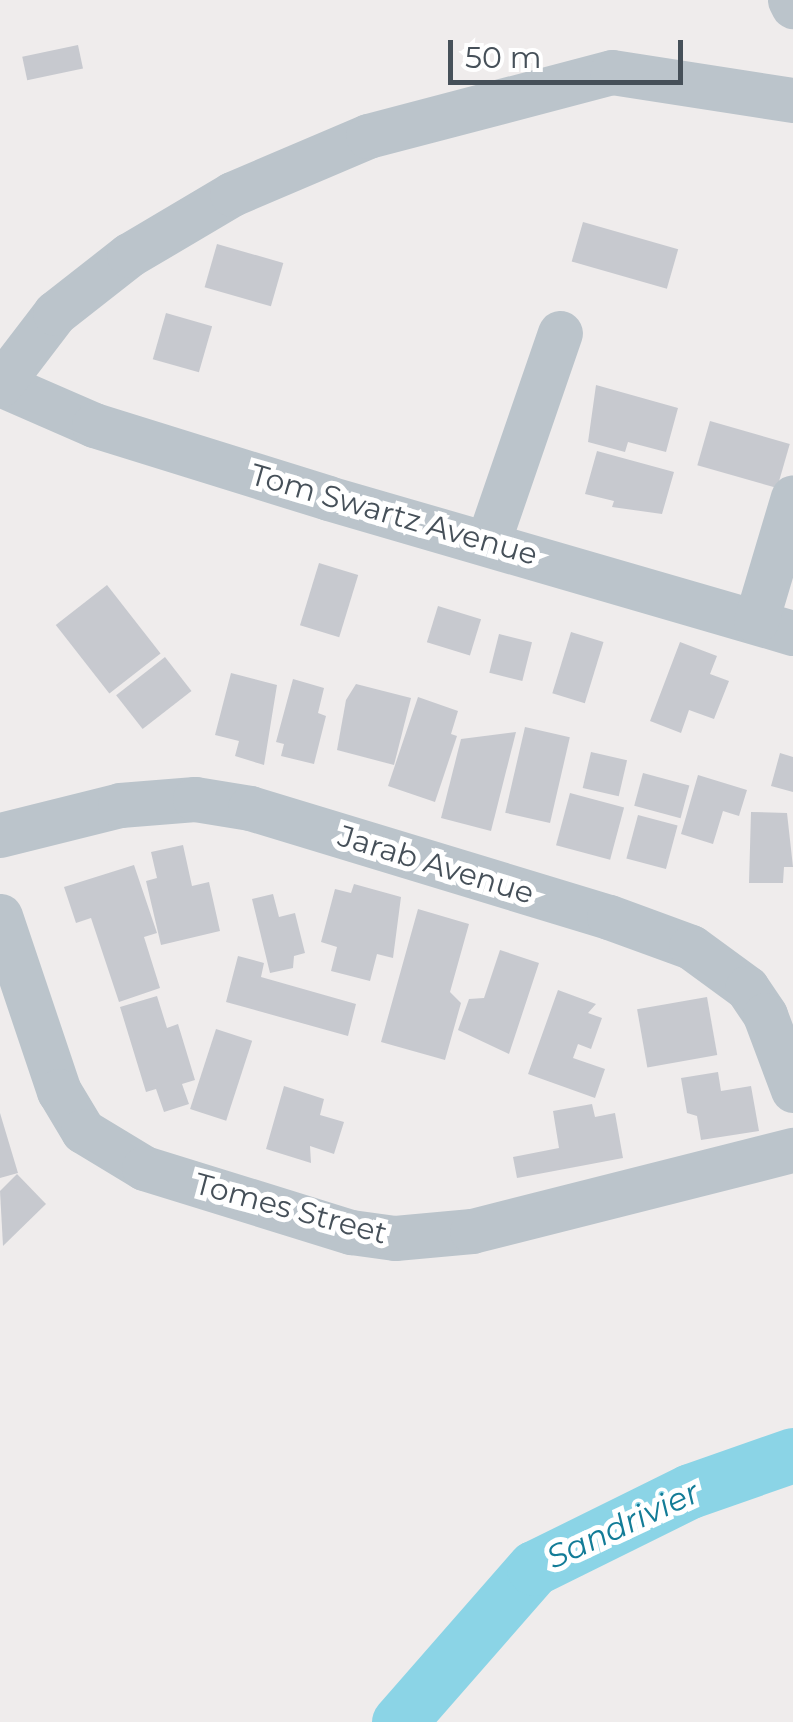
<!DOCTYPE html>
<style>
body{margin:0}
#map{position:relative;width:793px;height:1722px;overflow:hidden;background:#efecec;font-family:Montserrat,sans-serif}
div>[style]{position:absolute}
.river>*{height:55px;margin:-27.5px;padding:0 27.5px;transform-origin:27.5px;border-radius:27.5px;background:#8bd4e6}
.building>*{inset:0;background:#c7c9cf;transform-origin:0 0}
.minor>*{height:45px;margin:-22.5px;padding:0 22.5px;transform-origin:22.5px;border-radius:22.5px;background:#bbc4cb}
span{translate:-50% -50%;white-space:nowrap;text-align:center;line-height:1.15;-webkit-text-stroke:10px #fff;paint-order:stroke}
.street-label{font-size:30px;color:#465059}
.water-label{font-size:32px;color:#137c97;font-style:italic}
.scale{position:absolute;left:448px;top:40px;width:235px;height:45px;box-sizing:border-box;border:5px solid #465059;border-top:0;padding-left:12px;font-size:30px;line-height:35px;white-space:nowrap;color:#465059;-webkit-text-stroke:8px #fff;paint-order:stroke}
</style>
<div id="map">
<div class="river">
<i style="left:399px;top:1722px;width:205px;rotate:-48.8deg"></i>
<i style="left:534px;top:1568px;width:174px;rotate:-26.3deg"></i>
<i style="left:690px;top:1491px;width:109px;rotate:-19.3deg"></i>
</div>
<div class="building">
<i style="left:78px;top:45px;width:24px;height:57px;rotate:78deg"></i>
<i style="left:583px;top:222px;width:99px;height:41px;rotate:16deg"></i>
<i style="left:217px;top:244px;width:69px;height:45px;rotate:16deg"></i>
<i style="left:166px;top:313px;width:48px;height:48px;rotate:16deg"></i>
<i style="clip-path:polygon(596px 385px,678px 408px,666px 452px,628px 442px,625px 452px,588px 442px)"></i>
<i style="left:710px;top:421px;width:83px;height:46px;rotate:16deg"></i>
<i style="clip-path:polygon(597px 451px,674px 472px,662px 514px,612px 507px,614px 501px,585px 494px)"></i>
<i style="left:319px;top:563px;width:41px;height:65px;rotate:17deg"></i>
<i style="left:107px;top:585px;width:87px;height:65px;rotate:52deg"></i>
<i style="left:438px;top:606px;width:45px;height:38px;rotate:17deg"></i>
<i style="left:571px;top:632px;width:34px;height:64px;rotate:17deg"></i>
<i style="left:499px;top:634px;width:34px;height:40px;rotate:14deg"></i>
<i style="clip-path:polygon(680px 642px,717px 656px,710px 674px,729px 681px,714px 719px,689px 710px,681px 733px,650px 721px)"></i>
<i style="left:165px;top:657px;width:43px;height:62px;rotate:52deg"></i>
<i style="clip-path:polygon(231px 673px,277px 685px,264px 765px,235px 756px,239px 741px,215px 735px)"></i>
<i style="clip-path:polygon(293px 679px,324px 688px,318px 713px,326px 716px,314px 764px,281px 756px,284px 744px,276px 742px)"></i>
<i style="clip-path:polygon(356px 684px,411px 698px,394px 765px,337px 750px,346px 700px)"></i>
<i style="clip-path:polygon(418px 697px,458px 711px,451px 734px,457px 736px,435px 802px,388px 786px)"></i>
<i style="left:525px;top:727px;width:46px;height:88px;rotate:13deg"></i>
<i style="clip-path:polygon(516px 732px,491px 831px,441px 818px,461px 739px)"></i>
<i style="left:591px;top:752px;width:37px;height:37px;rotate:13deg"></i>
<i style="clip-path:polygon(780px 753px,793px 757px,793px 792px,771px 786px)"></i>
<i style="left:643px;top:773px;width:48px;height:34px;rotate:15deg"></i>
<i style="clip-path:polygon(698px 775px,747px 790px,739px 816px,723px 811px,713px 844px,681px 834px)"></i>
<i style="left:570px;top:793px;width:56px;height:54px;rotate:15deg"></i>
<i style="clip-path:polygon(751px 812px,787px 813px,793px 867px,784px 867px,783px 883px,749px 883px)"></i>
<i style="left:638px;top:815px;width:41px;height:45px;rotate:15deg"></i>
<i style="clip-path:polygon(183px 845px,192px 886px,209px 882px,220px 931px,161px 945px,146px 881px,157px 878px,151px 852px)"></i>
<i style="clip-path:polygon(134px 865px,157px 933px,144px 937px,160px 988px,119px 1002px,91px 918px,76px 923px,64px 887px)"></i>
<i style="clip-path:polygon(354px 884px,401px 897px,393px 958px,377px 954px,370px 981px,331px 971px,337px 947px,321px 942px,335px 889px,351px 893px)"></i>
<i style="clip-path:polygon(273px 894px,279px 917px,295px 913px,305px 953px,294px 956px,293px 968px,270px 973px,252px 899px)"></i>
<i style="clip-path:polygon(418px 909px,469px 924px,450px 992px,461px 1003px,445px 1060px,381px 1042px)"></i>
<i style="clip-path:polygon(500px 950px,539px 963px,509px 1054px,458px 1030px,469px 999px,484px 998px)"></i>
<i style="clip-path:polygon(238px 956px,264px 963px,261px 977px,356px 1004px,348px 1036px,226px 1002px)"></i>
<i style="clip-path:polygon(558px 990px,596px 1004px,588px 1013px,602px 1018px,591px 1049px,578px 1044px,573px 1058px,605px 1069px,595px 1098px,528px 1074px)"></i>
<i style="clip-path:polygon(157px 996px,167px 1028px,178px 1024px,195px 1080px,182px 1084px,189px 1104px,164px 1112px,156px 1089px,146px 1092px,120px 1007px)"></i>
<i style="left:707px;top:997px;width:59px;height:71px;rotate:80deg"></i>
<i style="left:216px;top:1029px;width:38px;height:84px;rotate:18deg"></i>
<i style="clip-path:polygon(718px 1072px,721px 1091px,751px 1086px,759px 1131px,701px 1140px,697px 1116px,687px 1113px,681px 1078px)"></i>
<i style="clip-path:polygon(284px 1086px,324px 1099px,320px 1115px,344px 1122px,334px 1154px,310px 1146px,311px 1163px,266px 1149px)"></i>
<i style="clip-path:polygon(592px 1104px,595px 1117px,615px 1113px,623px 1158px,517px 1178px,513px 1157px,559px 1148px,553px 1111px)"></i>
<i style="clip-path:polygon(0 1113px,18px 1173px,0 1178px)"></i>
<i style="clip-path:polygon(17px 1174px,46px 1204px,3px 1246px,0 1191px)"></i>
</div>
<div class="minor">
<i style="left:790px;top:0;width:7px;rotate:63deg"></i>
<i style="left:0;top:384px;width:103px;rotate:23.6deg"></i>
<i style="left:94px;top:425px;width:245px;rotate:17.3deg"></i>
<i style="left:328px;top:498px;width:484px;rotate:16.2deg"></i>
<i style="left:0;top:385px;width:91px;rotate:-52.6deg"></i>
<i style="left:55px;top:313px;width:94px;rotate:-38.1deg"></i>
<i style="left:129px;top:255px;width:120px;rotate:-30.6deg"></i>
<i style="left:232px;top:194px;width:148px;rotate:-23.1deg"></i>
<i style="left:368px;top:136px;width:252px;rotate:-14.7deg"></i>
<i style="left:612px;top:72px;width:183px;rotate:8.8deg"></i>
<i style="left:488px;top:542px;width:221px;rotate:-71deg"></i>
<i style="left:756px;top:621px;width:129px;rotate:-73.4deg"></i>
<i style="left:0;top:835px;width:124px;rotate:-14deg"></i>
<i style="left:120px;top:805px;width:75px;rotate:-4.6deg"></i>
<i style="left:195px;top:799px;width:56px;rotate:9.3deg"></i>
<i style="left:250px;top:808px;width:375px;rotate:16.9deg"></i>
<i style="left:609px;top:917px;width:87px;rotate:20.1deg"></i>
<i style="left:691px;top:947px;width:69px;rotate:36.2deg"></i>
<i style="left:747px;top:988px;width:32px;rotate:56deg"></i>
<i style="left:765px;top:1015px;width:80px;rotate:69.5deg"></i>
<i style="left:0;top:916px;width:185px;rotate:71.4deg"></i>
<i style="left:59px;top:1091px;width:47px;rotate:59deg"></i>
<i style="left:83px;top:1131px;width:71px;rotate:31.2deg"></i>
<i style="left:144px;top:1168px;width:217px;rotate:17.2deg"></i>
<i style="left:351px;top:1232px;width:44px;rotate:7.8deg"></i>
<i style="left:395px;top:1238px;width:77px;rotate:-5.2deg"></i>
<i style="left:472px;top:1231px;width:331px;rotate:-14.2deg"></i>
</div>
<div class="street-label">
<span style="left:394px;top:515px;rotate:16deg">Tom Swartz Avenue</span>
<span style="left:436px;top:865px;rotate:17deg">Jarab Avenue</span>
<span style="left:291px;top:1209px;rotate:15deg">Tomes Street</span>
</div>
<div class="water-label">
<span style="left:623px;top:1525px;rotate:-25deg">Sandrivier</span>
</div>
<div class="scale">50 m</div>
</div>
